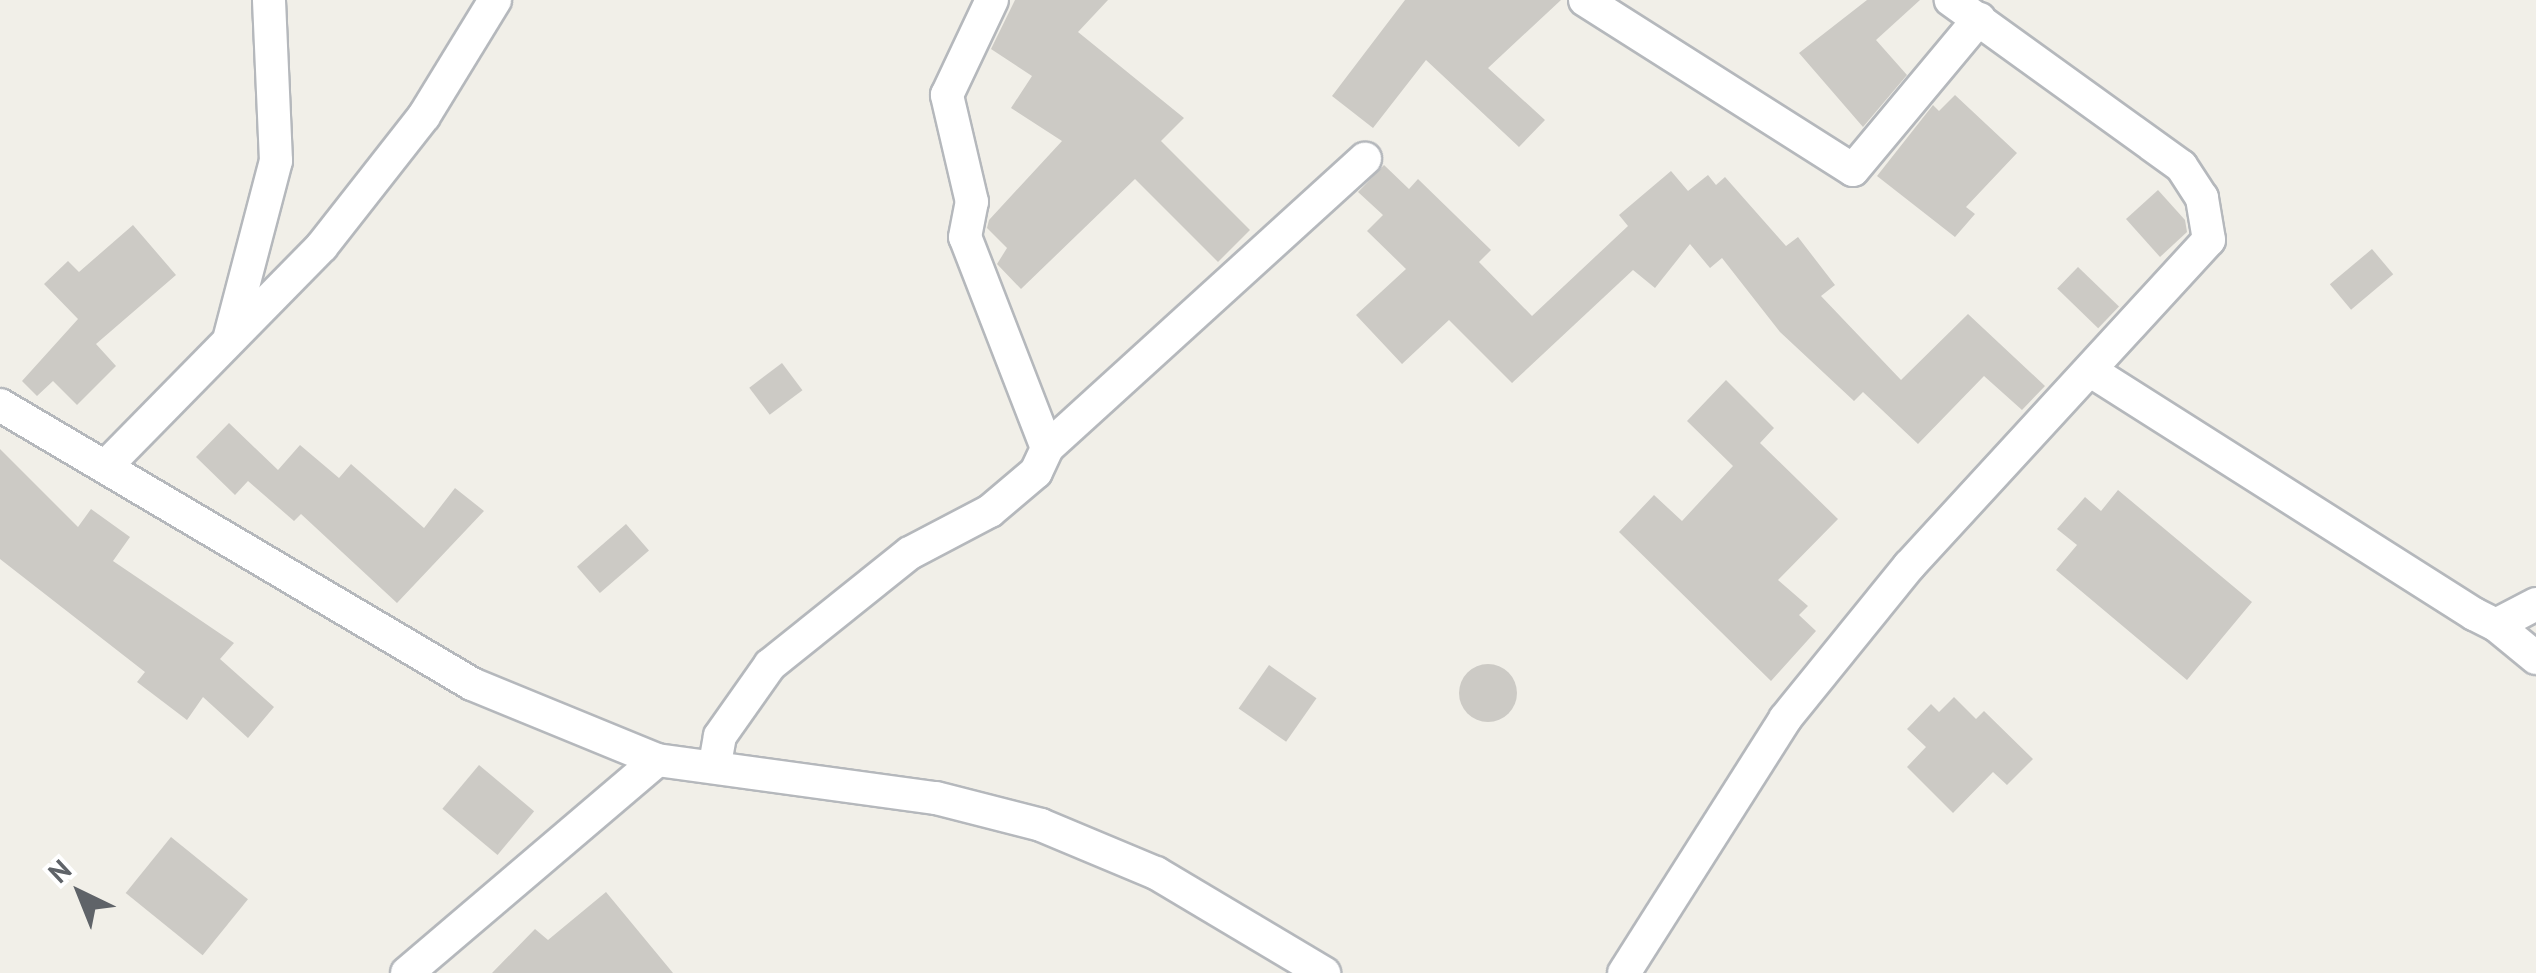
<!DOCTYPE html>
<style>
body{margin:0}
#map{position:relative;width:2536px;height:973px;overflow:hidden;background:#f1efe8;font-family:"PT Sans",sans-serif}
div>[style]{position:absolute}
.building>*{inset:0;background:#cccac5;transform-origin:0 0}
.round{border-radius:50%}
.roads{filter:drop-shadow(2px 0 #b5b8bc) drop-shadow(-2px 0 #b5b8bc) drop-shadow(0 2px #b5b8bc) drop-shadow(0 -2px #b5b8bc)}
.street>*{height:32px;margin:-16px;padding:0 16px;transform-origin:16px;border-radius:16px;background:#fff}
span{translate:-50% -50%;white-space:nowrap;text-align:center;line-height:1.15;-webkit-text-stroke:8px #fff;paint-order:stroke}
.north{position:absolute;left:30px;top:843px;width:100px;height:100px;-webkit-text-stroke:8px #fff;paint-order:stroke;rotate:317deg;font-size:28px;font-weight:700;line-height:40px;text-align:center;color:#5f6368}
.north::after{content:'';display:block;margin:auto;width:35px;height:45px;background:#5f6368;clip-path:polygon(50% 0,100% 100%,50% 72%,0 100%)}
</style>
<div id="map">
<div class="building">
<i style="clip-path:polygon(1015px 0,1108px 0,1078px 32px,1184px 118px,1161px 141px,1250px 230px,1218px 262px,1135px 179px,1021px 289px,997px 264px,1007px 248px,987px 228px,989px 220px,1062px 141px,1011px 108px,1032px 76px,991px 49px)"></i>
<i style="clip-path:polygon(1405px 0,1561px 0,1488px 68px,1545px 120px,1519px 147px,1426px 60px,1373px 128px,1332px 96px)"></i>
<i style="clip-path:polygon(1867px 0,1920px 0,1876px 40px,1907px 75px,1863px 127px,1799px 53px)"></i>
<i style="clip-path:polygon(1955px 95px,2017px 153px,1966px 207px,1975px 214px,1955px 237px,1877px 176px,1933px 105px,1939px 111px)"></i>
<i style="clip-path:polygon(1384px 165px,1409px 189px,1418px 179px,1491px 250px,1479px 262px,1532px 316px,1628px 226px,1619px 215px,1671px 171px,1688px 191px,1708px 175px,1716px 185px,1725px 177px,1786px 246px,1798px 237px,1835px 285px,1821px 296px,1901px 380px,1968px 314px,2045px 386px,2022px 410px,1984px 376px,1918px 444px,1863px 392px,1854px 401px,1780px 332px,1722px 258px,1710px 268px,1690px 244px,1655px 288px,1633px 270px,1512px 383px,1449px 320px,1402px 364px,1356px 315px,1406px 269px,1367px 231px,1383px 215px,1358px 192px)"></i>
<i style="clip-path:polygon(2158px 190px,2185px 220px,2187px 232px,2160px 257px,2126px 219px)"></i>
<i style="clip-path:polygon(133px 225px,176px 275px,96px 344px,116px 366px,77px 405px,53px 381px,37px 396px,22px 381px,78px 319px,44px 284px,68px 261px,79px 272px)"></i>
<i style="left:2372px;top:249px;width:33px;height:55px;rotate:50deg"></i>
<i style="left:2078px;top:267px;width:57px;height:30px;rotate:44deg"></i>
<i style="left:782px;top:363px;width:34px;height:41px;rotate:53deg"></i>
<i style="clip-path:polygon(1726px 380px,1774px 428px,1760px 443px,1838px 519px,1778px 580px,1808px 606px,1799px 615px,1816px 631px,1771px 681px,1619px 532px,1654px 495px,1682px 521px,1733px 466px,1687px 421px)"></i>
<i style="clip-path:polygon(229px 423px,278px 470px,300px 445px,339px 478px,351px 464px,424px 528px,455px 488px,484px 511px,397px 603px,301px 514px,294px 521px,248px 481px,235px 495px,196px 457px)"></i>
<i style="clip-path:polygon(0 449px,78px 527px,91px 509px,130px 537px,113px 561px,234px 643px,220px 659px,274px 707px,248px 738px,203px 697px,187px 720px,137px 682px,145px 672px,0 559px)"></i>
<i style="clip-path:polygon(2118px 490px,2252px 602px,2187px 680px,2056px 570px,2077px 545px,2057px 529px,2085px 497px,2101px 511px)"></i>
<i style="left:626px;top:524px;width:35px;height:65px;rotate:49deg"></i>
<i class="round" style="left:1459px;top:664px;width:58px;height:58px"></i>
<i style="left:1269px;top:665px;width:58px;height:53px;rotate:35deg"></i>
<i style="clip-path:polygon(1954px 697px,1976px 719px,1984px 711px,2033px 759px,2007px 785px,1993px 772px,1953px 813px,1907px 767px,1926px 747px,1907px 729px,1931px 704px,1939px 712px)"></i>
<i style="left:479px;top:765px;width:72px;height:57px;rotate:40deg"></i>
<i style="left:171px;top:837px;width:99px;height:72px;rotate:39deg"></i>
<i style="clip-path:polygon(606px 892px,673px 973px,492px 973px,535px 929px,548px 940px)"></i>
</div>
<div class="roads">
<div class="street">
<i style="left:1585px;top:0;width:317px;rotate:32.4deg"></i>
<i style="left:1853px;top:170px;width:197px;rotate:-50.2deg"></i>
<i style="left:230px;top:336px;width:181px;rotate:-75.3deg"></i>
<i style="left:276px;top:161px;width:161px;rotate:-92.5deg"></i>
<i style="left:2091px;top:371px;width:454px;rotate:32.4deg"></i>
<i style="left:2474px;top:614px;width:25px;rotate:27deg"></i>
<i style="left:2496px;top:625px;width:45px;rotate:-27.7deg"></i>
<i style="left:0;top:405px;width:548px;rotate:30.59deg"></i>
<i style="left:472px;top:684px;width:200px;rotate:22.3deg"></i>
<i style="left:657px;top:760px;width:282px;rotate:7.8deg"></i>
<i style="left:936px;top:798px;width:108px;rotate:14.4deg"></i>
<i style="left:1041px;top:825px;width:125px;rotate:22.7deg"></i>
<i style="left:1156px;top:873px;width:196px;rotate:30.8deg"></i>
<i style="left:1047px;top:448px;width:430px;rotate:-42.3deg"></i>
<i style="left:106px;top:466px;width:308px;rotate:-45.5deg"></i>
<i style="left:322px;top:246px;width:165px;rotate:-51.9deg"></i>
<i style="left:424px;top:116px;width:136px;rotate:-58.5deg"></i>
<i style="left:2496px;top:625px;width:52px;rotate:39.5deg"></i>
<i style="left:715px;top:764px;width:28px;rotate:-80deg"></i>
<i style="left:720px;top:736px;width:87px;rotate:-54.8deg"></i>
<i style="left:770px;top:665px;width:179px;rotate:-38.7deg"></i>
<i style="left:910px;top:553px;width:90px;rotate:-27.7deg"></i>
<i style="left:990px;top:511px;width:60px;rotate:-40.3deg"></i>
<i style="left:1036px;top:472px;width:26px;rotate:-65deg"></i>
<i style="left:1047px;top:448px;width:226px;rotate:-111.2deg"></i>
<i style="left:965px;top:237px;width:36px;rotate:-79deg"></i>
<i style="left:972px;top:202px;width:110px;rotate:-103.2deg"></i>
<i style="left:947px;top:95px;width:105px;rotate:-64.7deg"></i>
<i style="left:407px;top:973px;width:328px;rotate:-40.4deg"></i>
<i style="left:1624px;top:973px;width:301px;rotate:-57.6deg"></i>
<i style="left:1785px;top:719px;width:197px;rotate:-51deg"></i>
<i style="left:1909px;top:566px;width:443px;rotate:-47.4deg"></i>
<i style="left:2209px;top:240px;width:43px;rotate:-99.5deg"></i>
<i style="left:2202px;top:198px;width:38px;rotate:-123deg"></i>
<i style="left:2181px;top:166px;width:284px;rotate:-144.2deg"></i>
</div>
</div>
<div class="north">N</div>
</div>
